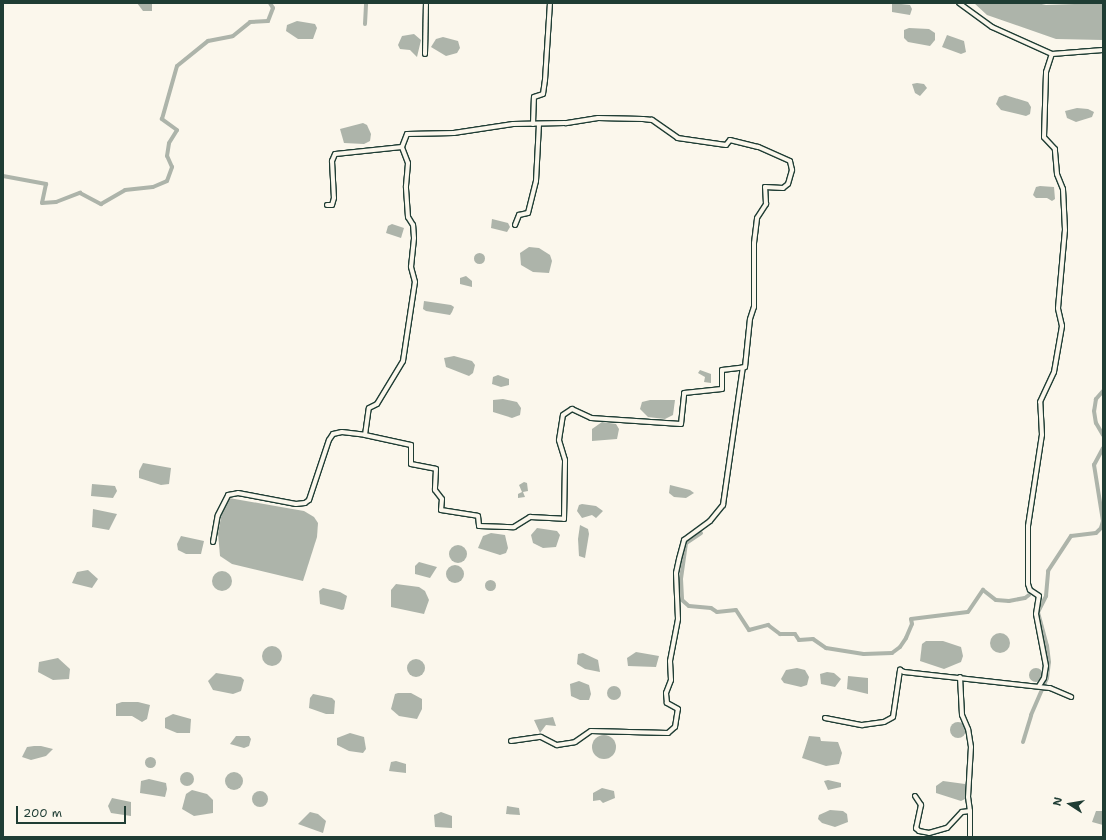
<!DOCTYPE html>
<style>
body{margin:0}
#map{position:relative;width:1106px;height:840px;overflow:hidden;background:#fbf7ec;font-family:"Shantell Sans",sans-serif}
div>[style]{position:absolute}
.water>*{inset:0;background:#adb4aa}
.round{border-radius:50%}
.canal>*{height:4px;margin:-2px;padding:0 2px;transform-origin:2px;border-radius:2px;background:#adb4aa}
.roads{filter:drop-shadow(1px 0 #1f3d34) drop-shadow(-1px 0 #1f3d34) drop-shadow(0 1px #1f3d34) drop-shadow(0 -1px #1f3d34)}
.minor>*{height:4px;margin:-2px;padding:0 2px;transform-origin:2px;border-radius:2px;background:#fbf7ec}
span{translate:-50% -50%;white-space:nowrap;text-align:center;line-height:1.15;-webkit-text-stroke:3px #fbf7ec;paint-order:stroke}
.frame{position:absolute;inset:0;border:4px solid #1f3d34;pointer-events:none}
.north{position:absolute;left:1050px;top:784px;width:40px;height:40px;-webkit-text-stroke:3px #fbf7ec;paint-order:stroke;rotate:282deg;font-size:11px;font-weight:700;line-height:16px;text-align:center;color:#1f3d34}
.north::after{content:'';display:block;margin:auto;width:14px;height:18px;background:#1f3d34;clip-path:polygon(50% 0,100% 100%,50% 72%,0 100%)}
.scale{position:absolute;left:16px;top:806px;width:110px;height:18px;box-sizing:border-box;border:2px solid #1f3d34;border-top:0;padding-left:5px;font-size:12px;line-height:14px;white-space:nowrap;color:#1f3d34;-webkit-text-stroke:3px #fbf7ec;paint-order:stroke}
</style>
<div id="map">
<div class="water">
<i style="clip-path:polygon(137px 3px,152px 3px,152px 11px,143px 11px)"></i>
<i style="clip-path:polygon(892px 3px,910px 5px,912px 9px,910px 15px,892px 12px)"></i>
<i style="clip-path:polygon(974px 3px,1037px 3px,1046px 5px,1103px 3px,1103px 40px,1056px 39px,987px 15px)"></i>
<i style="clip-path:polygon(297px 21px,315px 24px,317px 28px,313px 39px,298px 39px,286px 31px,287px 25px)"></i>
<i style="clip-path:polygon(909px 28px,929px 29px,935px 33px,935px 40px,930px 46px,908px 42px,904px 38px,904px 30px)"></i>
<i style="clip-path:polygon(414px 34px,421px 40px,417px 57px,410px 50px,400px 49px,398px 45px,402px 36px)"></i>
<i style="clip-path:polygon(947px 35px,964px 41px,966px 52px,961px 54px,942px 47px)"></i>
<i style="clip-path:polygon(443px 37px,458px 41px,460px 48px,457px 53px,446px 56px,431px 47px,436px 39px)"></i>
<i style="clip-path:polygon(917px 83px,924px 84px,927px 88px,920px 96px,915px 93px,912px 84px)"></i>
<i style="clip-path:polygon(1005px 95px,1028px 102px,1031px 107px,1030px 114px,1026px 116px,1001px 110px,996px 104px,999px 97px)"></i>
<i style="clip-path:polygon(1077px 108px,1088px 109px,1094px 112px,1092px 117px,1076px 122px,1067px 118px,1065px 111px)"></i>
<i style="clip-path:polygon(363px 123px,367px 125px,371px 134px,370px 141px,364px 144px,344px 143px,340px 129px)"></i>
<i style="clip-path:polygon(1040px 186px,1054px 187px,1055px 199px,1052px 201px,1047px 198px,1036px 198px,1033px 195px,1036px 187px)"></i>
<i style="clip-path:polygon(492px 219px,508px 223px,510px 227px,507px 232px,491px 228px)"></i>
<i style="clip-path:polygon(392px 224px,404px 228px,401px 238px,386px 233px,388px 226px)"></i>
<i style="clip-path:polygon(529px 247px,539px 248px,550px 255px,552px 261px,549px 273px,533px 272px,521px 265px,520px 253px)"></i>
<i class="round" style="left:473.5px;top:252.5px;width:11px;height:11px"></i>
<i style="clip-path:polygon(466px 276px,472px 281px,472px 287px,460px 284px,460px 278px)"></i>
<i style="clip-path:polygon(424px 301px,451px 305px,454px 307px,452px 312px,450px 315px,426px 311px,423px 309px)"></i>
<i style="clip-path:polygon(454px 356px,472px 361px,475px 365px,473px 373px,469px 376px,446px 367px,444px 358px)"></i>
<i style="clip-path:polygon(700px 370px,711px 374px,711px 383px,704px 382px,705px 377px,698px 373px)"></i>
<i style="clip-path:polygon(498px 375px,509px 379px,509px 385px,501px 387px,492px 384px,493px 377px)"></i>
<i style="clip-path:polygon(503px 399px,517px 402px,521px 408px,520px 415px,512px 418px,493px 412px,493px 400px)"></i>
<i style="clip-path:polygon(650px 400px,675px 400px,673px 415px,665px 419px,648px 417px,640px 409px,642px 402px)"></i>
<i style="clip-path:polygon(602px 422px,616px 424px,619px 429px,617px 439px,592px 441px,592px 429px)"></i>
<i style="clip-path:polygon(143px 463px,171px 468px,169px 484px,161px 485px,139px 478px,139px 471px)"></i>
<i style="clip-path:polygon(524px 482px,527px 483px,528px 491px,523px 492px,525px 497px,518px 498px,518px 494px,522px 492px,519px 485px)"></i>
<i style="clip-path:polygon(92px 484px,115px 486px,117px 491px,113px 498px,91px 496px)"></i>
<i style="clip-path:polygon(670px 485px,690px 490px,694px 493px,686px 498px,674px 497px,669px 493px)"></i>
<i style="clip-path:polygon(229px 498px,304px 511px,314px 517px,318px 523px,317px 537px,303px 581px,232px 564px,220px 556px,218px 533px,222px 512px)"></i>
<i style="clip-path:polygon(582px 504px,596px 506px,603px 511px,596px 518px,592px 515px,582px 518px,577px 511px,579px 505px)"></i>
<i style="clip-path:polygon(93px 509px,117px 514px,109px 530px,92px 527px)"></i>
<i style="clip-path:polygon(580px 525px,588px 529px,589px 534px,585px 558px,579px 556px,578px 539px)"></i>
<i style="clip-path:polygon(537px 528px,557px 531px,560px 535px,556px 547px,543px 548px,533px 543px,531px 535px)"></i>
<i style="clip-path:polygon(491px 533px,505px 535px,508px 548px,506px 553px,500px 555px,478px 548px,483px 536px)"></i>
<i style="clip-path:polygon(181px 536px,204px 541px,201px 554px,186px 554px,178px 550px,177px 544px)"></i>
<i class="round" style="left:449px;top:545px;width:18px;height:18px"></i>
<i style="clip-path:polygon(419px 562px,437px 567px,430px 578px,415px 574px,415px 566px)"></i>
<i class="round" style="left:446px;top:565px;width:18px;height:18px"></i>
<i style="clip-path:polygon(88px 570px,98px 579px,92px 588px,72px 583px,77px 572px)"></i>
<i class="round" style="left:212px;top:571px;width:20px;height:20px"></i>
<i class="round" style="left:484.5px;top:579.5px;width:11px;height:11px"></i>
<i style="clip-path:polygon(396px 584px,419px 587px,425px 591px,429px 600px,424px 614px,391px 607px,391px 590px)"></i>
<i style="clip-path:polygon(323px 588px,340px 592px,347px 596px,344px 609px,342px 610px,320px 604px,319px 591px)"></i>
<i class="round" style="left:990px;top:633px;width:20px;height:20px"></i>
<i style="clip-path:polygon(926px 641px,943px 641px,961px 647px,963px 656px,961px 662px,944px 669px,920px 661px,922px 644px)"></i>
<i class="round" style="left:262px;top:646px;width:20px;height:20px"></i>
<i style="clip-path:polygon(636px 652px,659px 656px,656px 667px,628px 666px,627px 658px)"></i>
<i style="clip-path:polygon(583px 653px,598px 660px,600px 672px,585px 669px,577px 664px,578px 654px)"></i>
<i style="clip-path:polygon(58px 658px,70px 669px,69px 679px,53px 680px,38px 672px,39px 662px)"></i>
<i class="round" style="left:407px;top:659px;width:18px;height:18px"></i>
<i class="round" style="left:1029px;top:668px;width:14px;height:14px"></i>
<i style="clip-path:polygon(797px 668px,805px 670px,809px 677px,807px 685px,801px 687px,784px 683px,781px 679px,786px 670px)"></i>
<i style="clip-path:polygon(827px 672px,834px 673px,841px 679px,835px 687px,821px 684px,820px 674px)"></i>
<i style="clip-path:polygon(216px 673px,241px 677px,244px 680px,241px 691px,233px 694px,213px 690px,208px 681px)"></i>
<i style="clip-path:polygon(848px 676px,868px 678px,868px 694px,847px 689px)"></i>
<i style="clip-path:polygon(579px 681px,589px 685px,591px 694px,589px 700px,580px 700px,571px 696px,570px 684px)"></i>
<i class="round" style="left:607px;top:686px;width:14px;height:14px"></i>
<i style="clip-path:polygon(398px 693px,411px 693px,422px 699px,422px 709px,417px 719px,399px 716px,391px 709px,395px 694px)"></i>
<i style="clip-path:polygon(313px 694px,332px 698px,335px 701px,334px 714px,326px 714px,309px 708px,310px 698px)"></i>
<i style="clip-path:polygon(122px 702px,138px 702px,150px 705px,147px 719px,142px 722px,132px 716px,116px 716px,116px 704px)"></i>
<i style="clip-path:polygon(173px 714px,191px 719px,190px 733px,177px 733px,165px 728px,165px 718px)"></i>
<i style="clip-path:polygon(553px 717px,556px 726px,546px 725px,540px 733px,534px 720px)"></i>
<i class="round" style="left:950px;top:722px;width:16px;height:16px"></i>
<i style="clip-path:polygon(350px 733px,364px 737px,366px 749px,363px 753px,349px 751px,337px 745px,337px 738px)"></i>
<i class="round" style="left:592px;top:735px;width:24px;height:24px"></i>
<i style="clip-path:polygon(236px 736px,249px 736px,251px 739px,249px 746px,244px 748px,230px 744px)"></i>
<i style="clip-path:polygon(809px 736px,820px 737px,821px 741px,838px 742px,842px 753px,839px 764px,826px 766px,802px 758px)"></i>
<i style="clip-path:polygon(34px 746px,41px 746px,53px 749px,46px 756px,31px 760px,22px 757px,27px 747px)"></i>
<i class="round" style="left:144.5px;top:756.5px;width:11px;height:11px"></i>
<i style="clip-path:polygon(396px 761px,406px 764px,406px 773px,389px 771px,391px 762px)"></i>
<i class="round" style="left:225px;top:772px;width:18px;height:18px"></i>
<i class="round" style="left:180px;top:772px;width:14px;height:14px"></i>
<i style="clip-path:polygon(149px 779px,166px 783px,167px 789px,165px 797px,140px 793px,141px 781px)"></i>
<i style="clip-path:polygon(828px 780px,841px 783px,841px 787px,828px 790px,824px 781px)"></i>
<i style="clip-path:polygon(943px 781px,965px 784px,965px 799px,961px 801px,936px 793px,936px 786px)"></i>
<i style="clip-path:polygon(602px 788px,614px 791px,615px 798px,603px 803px,600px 800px,593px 801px,593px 793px)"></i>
<i style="clip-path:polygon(192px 790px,207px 794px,213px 800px,213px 813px,194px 816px,182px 809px,186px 794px)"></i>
<i class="round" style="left:252px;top:791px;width:16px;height:16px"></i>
<i style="clip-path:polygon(112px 798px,131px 802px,131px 816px,111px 813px,108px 806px)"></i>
<i style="clip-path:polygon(507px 806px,519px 808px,520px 815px,506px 814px)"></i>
<i style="clip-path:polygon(830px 810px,843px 811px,847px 814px,848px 822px,835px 827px,822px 823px,818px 819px,819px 815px)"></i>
<i style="clip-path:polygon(1096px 811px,1103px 811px,1103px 825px,1092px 822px)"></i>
<i style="clip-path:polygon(310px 812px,318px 814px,326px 821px,323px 833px,298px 824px)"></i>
<i style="clip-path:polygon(441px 812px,452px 816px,452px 828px,435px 827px,434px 815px)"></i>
</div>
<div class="canal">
<i style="left:365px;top:24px;width:21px;rotate:-87deg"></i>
<i style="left:3px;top:176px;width:44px;rotate:10.5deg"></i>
<i style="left:46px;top:184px;width:19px;rotate:102deg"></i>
<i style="left:42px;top:203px;width:14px;rotate:-4deg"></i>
<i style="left:56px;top:202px;width:26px;rotate:-21deg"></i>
<i style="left:80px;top:193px;width:24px;rotate:28deg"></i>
<i style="left:101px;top:204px;width:28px;rotate:-30deg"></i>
<i style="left:125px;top:190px;width:28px;rotate:-6deg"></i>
<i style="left:153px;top:187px;width:15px;rotate:-23deg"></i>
<i style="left:167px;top:181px;width:15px;rotate:-70deg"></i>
<i style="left:172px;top:167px;width:12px;rotate:-114deg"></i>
<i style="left:167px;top:156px;width:13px;rotate:-81deg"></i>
<i style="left:169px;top:143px;width:15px;rotate:-58deg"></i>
<i style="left:177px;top:130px;width:19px;rotate:-144deg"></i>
<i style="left:162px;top:119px;width:55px;rotate:-74.2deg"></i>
<i style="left:177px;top:66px;width:40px;rotate:-39deg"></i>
<i style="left:208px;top:41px;width:25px;rotate:-11deg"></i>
<i style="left:233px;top:36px;width:22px;rotate:-39deg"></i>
<i style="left:250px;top:22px;width:18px;rotate:-3deg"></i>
<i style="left:268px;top:21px;width:14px;rotate:-69deg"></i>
<i style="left:273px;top:8px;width:6px;rotate:-121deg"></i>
<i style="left:1103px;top:391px;width:11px;rotate:131deg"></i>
<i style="left:1096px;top:399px;width:12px;rotate:99deg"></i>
<i style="left:1094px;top:411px;width:12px;rotate:81deg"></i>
<i style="left:1096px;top:423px;width:14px;rotate:60deg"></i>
<i style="left:701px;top:533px;width:18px;rotate:146deg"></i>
<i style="left:686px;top:543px;width:36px;rotate:98deg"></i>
<i style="left:681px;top:579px;width:21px;rotate:87deg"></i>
<i style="left:682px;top:600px;width:9px;rotate:41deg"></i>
<i style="left:689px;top:606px;width:22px;rotate:5deg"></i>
<i style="left:711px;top:608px;width:7px;rotate:34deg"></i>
<i style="left:717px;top:612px;width:19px;rotate:-6deg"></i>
<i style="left:736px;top:610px;width:24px;rotate:57deg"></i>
<i style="left:749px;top:630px;width:20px;rotate:-15deg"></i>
<i style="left:768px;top:625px;width:15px;rotate:37deg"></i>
<i style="left:780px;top:634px;width:15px"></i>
<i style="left:795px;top:634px;width:7px;rotate:56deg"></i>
<i style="left:799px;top:640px;width:14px;rotate:-4deg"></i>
<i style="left:813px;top:639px;width:16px;rotate:35deg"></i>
<i style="left:826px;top:648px;width:38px;rotate:9deg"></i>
<i style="left:864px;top:654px;width:28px;rotate:-2deg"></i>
<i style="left:892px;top:653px;width:10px;rotate:-37deg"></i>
<i style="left:900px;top:647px;width:11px;rotate:-56deg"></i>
<i style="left:906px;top:638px;width:15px;rotate:-67deg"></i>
<i style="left:912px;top:624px;width:5px;rotate:-101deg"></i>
<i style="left:911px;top:619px;width:57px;rotate:-7deg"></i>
<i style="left:968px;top:612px;width:27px;rotate:-56deg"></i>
<i style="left:983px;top:590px;width:16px;rotate:38deg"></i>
<i style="left:996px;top:600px;width:13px;rotate:4deg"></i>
<i style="left:1009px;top:601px;width:16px;rotate:-11deg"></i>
<i style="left:1025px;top:598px;width:5px;rotate:-37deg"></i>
<i style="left:1023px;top:742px;width:28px;rotate:-73deg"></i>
<i style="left:1031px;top:715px;width:40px;rotate:-66.6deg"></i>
<i style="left:1047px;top:678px;width:16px;rotate:-83deg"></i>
<i style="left:1049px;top:662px;width:16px;rotate:-97deg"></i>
<i style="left:1047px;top:646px;width:35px;rotate:-105deg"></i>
<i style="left:1038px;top:612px;width:18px;rotate:-63deg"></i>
<i style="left:1046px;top:596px;width:25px;rotate:-85deg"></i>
<i style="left:1048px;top:571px;width:42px;rotate:-56.7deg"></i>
<i style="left:1071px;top:536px;width:25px;rotate:-7deg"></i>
<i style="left:1096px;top:533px;width:7px;rotate:-45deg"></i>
<i style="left:1101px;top:528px;width:7px;rotate:-74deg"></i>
<i style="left:1103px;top:521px;width:57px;rotate:-99.1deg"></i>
<i style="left:1094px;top:465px;width:19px;rotate:-62deg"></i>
</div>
<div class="roads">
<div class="minor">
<i style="left:959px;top:3px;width:41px;rotate:36deg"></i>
<i style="left:992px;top:27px;width:66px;rotate:24.2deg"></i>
<i style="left:1052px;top:54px;width:51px;rotate:-4.5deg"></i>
<i style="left:425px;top:54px;width:51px;rotate:-88.9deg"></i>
<i style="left:533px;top:124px;width:27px;rotate:-88deg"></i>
<i style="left:534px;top:97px;width:9px;rotate:-18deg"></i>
<i style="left:543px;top:94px;width:14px;rotate:-82deg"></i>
<i style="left:545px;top:80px;width:77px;rotate:-86.3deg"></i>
<i style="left:515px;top:225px;width:11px;rotate:-68deg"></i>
<i style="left:519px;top:215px;width:9px;rotate:-13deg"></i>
<i style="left:528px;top:213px;width:33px;rotate:-76deg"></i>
<i style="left:536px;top:181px;width:57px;rotate:-87deg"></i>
<i style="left:365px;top:435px;width:47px;rotate:12.3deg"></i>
<i style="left:411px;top:445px;width:19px;rotate:90deg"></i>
<i style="left:411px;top:464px;width:25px;rotate:11deg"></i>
<i style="left:436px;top:469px;width:21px;rotate:93deg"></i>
<i style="left:435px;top:490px;width:11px;rotate:52deg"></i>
<i style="left:442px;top:499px;width:11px;rotate:95deg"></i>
<i style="left:441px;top:510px;width:37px;rotate:9deg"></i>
<i style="left:478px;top:516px;width:10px;rotate:84deg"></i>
<i style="left:479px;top:526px;width:35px;rotate:2deg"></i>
<i style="left:514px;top:527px;width:19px;rotate:-32deg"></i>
<i style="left:530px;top:517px;width:34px;rotate:3deg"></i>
<i style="left:564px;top:519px;width:59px;rotate:-89deg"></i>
<i style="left:565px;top:460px;width:21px;rotate:-107deg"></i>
<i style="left:559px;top:440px;width:25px;rotate:-81deg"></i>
<i style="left:563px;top:415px;width:11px;rotate:-34deg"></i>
<i style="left:572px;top:409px;width:21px;rotate:25deg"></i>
<i style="left:591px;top:418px;width:90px;rotate:3.8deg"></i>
<i style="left:681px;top:424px;width:31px;rotate:-84deg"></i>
<i style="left:684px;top:393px;width:38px;rotate:-6deg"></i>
<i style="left:722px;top:389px;width:19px;rotate:-90deg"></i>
<i style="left:722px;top:370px;width:23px;rotate:-7deg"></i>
<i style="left:745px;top:367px;width:48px;rotate:-84.1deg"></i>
<i style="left:750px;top:319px;width:13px;rotate:-72deg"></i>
<i style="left:754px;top:307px;width:64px;rotate:-90deg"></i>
<i style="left:754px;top:243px;width:25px;rotate:-83deg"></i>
<i style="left:757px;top:218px;width:17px;rotate:-57deg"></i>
<i style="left:766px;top:204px;width:17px;rotate:-93deg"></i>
<i style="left:765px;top:187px;width:18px;rotate:3deg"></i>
<i style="left:783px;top:188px;width:6px;rotate:-39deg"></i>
<i style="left:788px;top:184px;width:15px;rotate:-74deg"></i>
<i style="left:792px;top:170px;width:9px;rotate:-103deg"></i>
<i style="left:790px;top:161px;width:35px;rotate:-156deg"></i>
<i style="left:758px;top:147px;width:29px;rotate:-166deg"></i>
<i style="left:730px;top:140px;width:6px;rotate:129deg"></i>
<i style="left:726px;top:145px;width:49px;rotate:-171.7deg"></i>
<i style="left:678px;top:138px;width:32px;rotate:-145deg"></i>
<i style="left:652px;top:120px;width:9px;rotate:-174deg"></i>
<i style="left:643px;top:119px;width:45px;rotate:-178.7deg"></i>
<i style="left:598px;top:118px;width:33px;rotate:171deg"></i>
<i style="left:565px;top:123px;width:52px;rotate:178.9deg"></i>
<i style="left:513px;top:124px;width:60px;rotate:171.3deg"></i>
<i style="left:454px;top:133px;width:47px;rotate:178.8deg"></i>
<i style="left:407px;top:134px;width:14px;rotate:111deg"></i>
<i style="left:213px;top:542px;width:27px;rotate:-80deg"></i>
<i style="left:218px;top:515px;width:22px;rotate:-63deg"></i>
<i style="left:228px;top:495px;width:10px;rotate:-11deg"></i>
<i style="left:238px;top:493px;width:59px;rotate:10.7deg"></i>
<i style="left:296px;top:504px;width:9px;rotate:-6deg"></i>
<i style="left:305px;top:503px;width:5px;rotate:-37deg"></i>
<i style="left:309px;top:500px;width:63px;rotate:-71.6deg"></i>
<i style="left:329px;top:440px;width:7px;rotate:-56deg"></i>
<i style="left:333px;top:434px;width:9px;rotate:-13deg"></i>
<i style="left:342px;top:432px;width:23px;rotate:7deg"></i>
<i style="left:365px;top:435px;width:27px;rotate:-82deg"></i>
<i style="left:369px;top:408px;width:9px;rotate:-27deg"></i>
<i style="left:377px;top:404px;width:50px;rotate:-58.8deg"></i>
<i style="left:403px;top:361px;width:80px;rotate:-81.4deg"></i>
<i style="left:415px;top:282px;width:16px;rotate:-105deg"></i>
<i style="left:411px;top:267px;width:29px;rotate:-84deg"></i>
<i style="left:414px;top:238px;width:13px;rotate:-94deg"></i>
<i style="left:413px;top:225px;width:9px;rotate:-122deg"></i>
<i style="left:408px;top:217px;width:31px;rotate:-94deg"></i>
<i style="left:406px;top:186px;width:23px;rotate:-85deg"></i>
<i style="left:408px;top:163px;width:17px;rotate:-111deg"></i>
<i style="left:402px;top:147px;width:67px;rotate:174deg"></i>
<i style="left:335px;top:154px;width:8px;rotate:113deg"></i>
<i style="left:332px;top:161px;width:37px;rotate:87deg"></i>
<i style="left:334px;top:198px;width:7px;rotate:106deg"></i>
<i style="left:332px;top:205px;width:5px;rotate:180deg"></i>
<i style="left:1039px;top:686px;width:9px;rotate:-58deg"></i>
<i style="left:1044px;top:678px;width:12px;rotate:-81deg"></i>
<i style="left:1046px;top:666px;width:53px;rotate:-100.9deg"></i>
<i style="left:1036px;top:614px;width:18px;rotate:-81deg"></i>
<i style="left:1039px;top:596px;width:11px;rotate:-146deg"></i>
<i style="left:1030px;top:590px;width:6px;rotate:-108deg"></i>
<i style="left:1028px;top:584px;width:58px;rotate:-90deg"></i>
<i style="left:1028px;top:526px;width:92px;rotate:-81.3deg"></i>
<i style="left:1042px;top:435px;width:33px;rotate:-93deg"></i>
<i style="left:1040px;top:402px;width:33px;rotate:-65deg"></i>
<i style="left:1054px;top:372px;width:47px;rotate:-80.1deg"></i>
<i style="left:1062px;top:326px;width:18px;rotate:-103deg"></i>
<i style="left:1058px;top:308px;width:78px;rotate:-84.9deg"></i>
<i style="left:1065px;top:230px;width:41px;rotate:-92.8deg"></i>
<i style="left:1063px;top:189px;width:16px;rotate:-112deg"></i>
<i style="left:1057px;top:174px;width:25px;rotate:-95deg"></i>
<i style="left:1055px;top:149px;width:16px;rotate:-133deg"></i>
<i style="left:1044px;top:137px;width:65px;rotate:-88.2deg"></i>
<i style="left:1046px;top:72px;width:19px;rotate:-72deg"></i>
<i style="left:825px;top:718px;width:38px;rotate:11deg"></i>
<i style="left:862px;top:725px;width:22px;rotate:-8deg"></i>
<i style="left:884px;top:722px;width:10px;rotate:-29deg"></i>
<i style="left:893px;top:717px;width:48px;rotate:-81.5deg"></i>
<i style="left:900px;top:670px;width:4px;rotate:27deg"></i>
<i style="left:904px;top:672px;width:147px;rotate:6.3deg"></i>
<i style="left:1050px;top:688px;width:23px;rotate:23deg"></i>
<i style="left:511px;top:741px;width:30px;rotate:-8deg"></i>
<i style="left:541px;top:737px;width:18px;rotate:27deg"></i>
<i style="left:557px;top:745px;width:18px;rotate:-9deg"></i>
<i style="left:575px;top:742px;width:19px;rotate:-35deg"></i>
<i style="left:591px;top:731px;width:77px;rotate:1.5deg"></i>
<i style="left:668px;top:733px;width:9px;rotate:-41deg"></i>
<i style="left:675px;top:727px;width:18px;rotate:-81deg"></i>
<i style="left:678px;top:709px;width:13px;rotate:-151deg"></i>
<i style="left:667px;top:703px;width:10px;rotate:-96deg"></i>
<i style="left:666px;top:693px;width:14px;rotate:-69deg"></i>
<i style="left:671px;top:680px;width:19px;rotate:-93deg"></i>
<i style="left:670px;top:661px;width:43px;rotate:-79.2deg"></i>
<i style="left:678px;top:619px;width:46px;rotate:-92.5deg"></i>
<i style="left:676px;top:573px;width:14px;rotate:-78deg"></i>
<i style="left:679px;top:559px;width:20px;rotate:-75deg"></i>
<i style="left:684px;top:540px;width:32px;rotate:-36deg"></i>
<i style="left:710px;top:521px;width:21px;rotate:-51deg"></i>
<i style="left:723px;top:505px;width:139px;rotate:-81.8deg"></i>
<i style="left:915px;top:796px;width:11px;rotate:56deg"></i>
<i style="left:921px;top:805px;width:24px;rotate:102deg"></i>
<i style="left:916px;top:828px;width:4px;rotate:45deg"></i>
<i style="left:919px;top:831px;width:10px;rotate:11deg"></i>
<i style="left:929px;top:833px;width:19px;rotate:-16deg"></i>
<i style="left:947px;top:828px;width:22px;rotate:-47deg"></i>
<i style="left:962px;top:812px;width:8px;rotate:-7deg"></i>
<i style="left:970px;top:811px;width:14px;rotate:-98deg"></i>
<i style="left:968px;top:797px;width:50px;rotate:-86.6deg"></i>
<i style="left:971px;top:747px;width:18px;rotate:-99deg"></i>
<i style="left:968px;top:729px;width:15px;rotate:-113deg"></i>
<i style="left:962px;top:715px;width:38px;rotate:-93deg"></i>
<i style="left:970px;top:837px;width:26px;rotate:-90deg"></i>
</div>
</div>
<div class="frame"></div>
<div class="north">N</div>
<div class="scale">200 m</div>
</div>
